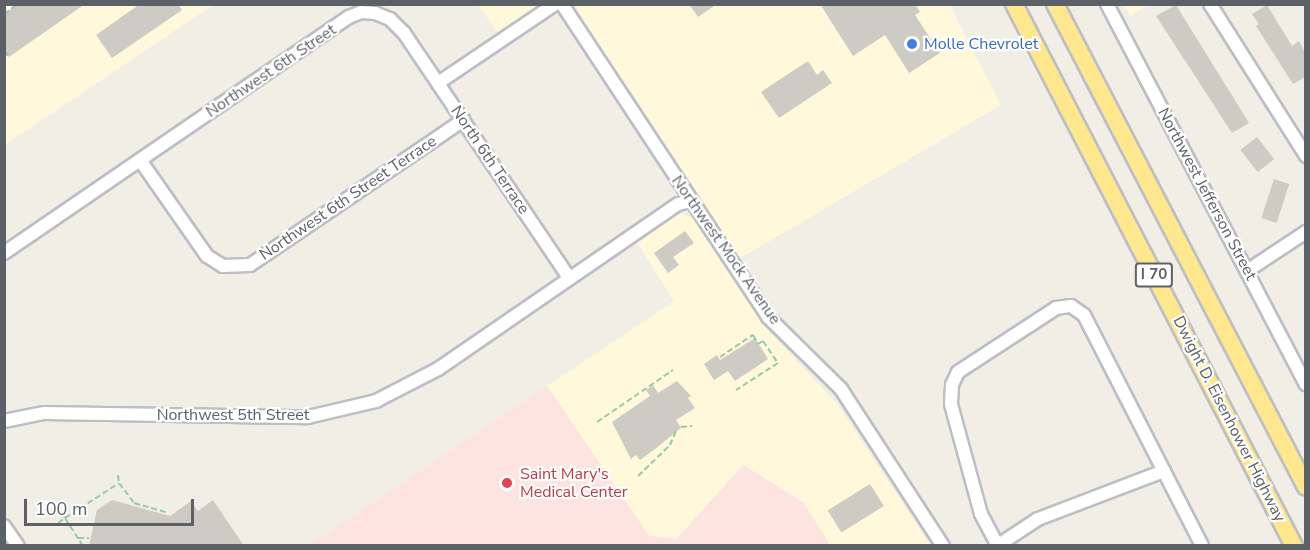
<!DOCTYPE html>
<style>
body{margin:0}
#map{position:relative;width:1310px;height:550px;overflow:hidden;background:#f0eee5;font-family:"Nunito Sans",sans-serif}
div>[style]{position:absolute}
.commercial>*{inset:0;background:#fff8db}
.medical>*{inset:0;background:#fee4e0}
.building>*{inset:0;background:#cdcbc3;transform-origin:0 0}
.path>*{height:2px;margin-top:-1px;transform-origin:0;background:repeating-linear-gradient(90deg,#96c9a7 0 6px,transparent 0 9px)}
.roads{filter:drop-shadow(2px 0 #bcbec5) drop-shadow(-2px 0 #bcbec5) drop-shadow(0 2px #bcbec5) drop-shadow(0 -2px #bcbec5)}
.minor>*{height:12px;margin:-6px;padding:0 6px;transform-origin:6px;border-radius:6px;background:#fff}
.highway>*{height:16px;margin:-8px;padding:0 8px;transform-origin:8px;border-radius:8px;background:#ffe78d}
.dots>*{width:16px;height:16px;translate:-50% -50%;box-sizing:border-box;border:3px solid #fff;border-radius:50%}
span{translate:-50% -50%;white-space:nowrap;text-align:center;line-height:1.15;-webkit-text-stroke:4.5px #fff;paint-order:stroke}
.shield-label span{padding:2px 4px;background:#fff;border:2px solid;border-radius:4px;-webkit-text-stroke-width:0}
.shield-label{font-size:15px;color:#5c6067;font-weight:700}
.shop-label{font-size:16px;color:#366cbe}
.left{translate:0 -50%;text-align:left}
.street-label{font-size:16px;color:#5c6067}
.health-label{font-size:16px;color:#be3a42}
.frame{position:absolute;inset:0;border:6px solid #5c6067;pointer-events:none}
.scale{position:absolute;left:24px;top:499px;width:170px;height:27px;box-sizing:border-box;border:3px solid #5c6067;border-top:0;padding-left:8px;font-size:18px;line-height:21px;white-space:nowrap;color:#5c6067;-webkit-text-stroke:4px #fff;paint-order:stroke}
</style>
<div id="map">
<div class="commercial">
<i style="clip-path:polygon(5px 5px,213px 5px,5px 145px)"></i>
<i style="clip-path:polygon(478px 5px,541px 5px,499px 34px)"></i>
<i style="clip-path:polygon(573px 5px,950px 5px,1001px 105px,739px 259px)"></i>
<i style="clip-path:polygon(1124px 5px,1149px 5px,1130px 16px)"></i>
<i style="clip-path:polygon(679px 213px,692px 218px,767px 329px,838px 405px,930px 545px,830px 545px,803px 502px,743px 465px,677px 539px,649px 536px,547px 386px,674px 301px,637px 243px)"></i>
</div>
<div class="medical">
<i style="clip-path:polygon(547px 386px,649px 536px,677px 539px,743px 465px,803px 502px,830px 545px,310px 545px)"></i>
</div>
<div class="building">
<i style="clip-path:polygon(18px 4px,85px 4px,9px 57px,4px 51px,4px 14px)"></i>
<i style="clip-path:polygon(140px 4px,178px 4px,182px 10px,112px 58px,96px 35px)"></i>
<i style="clip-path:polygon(689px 4px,717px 4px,698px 17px)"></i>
<i style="clip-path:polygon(820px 4px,915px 4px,920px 12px,915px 15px,940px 53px,909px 73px,885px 35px,853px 56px)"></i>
<i style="clip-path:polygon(1176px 5px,1249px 123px,1232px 133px,1156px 16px)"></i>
<i style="clip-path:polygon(1267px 5px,1292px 46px,1299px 41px,1305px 52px,1305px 77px,1293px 84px,1256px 26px,1259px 24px,1252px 14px)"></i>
<i style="clip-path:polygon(808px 61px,817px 75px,823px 70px,832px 83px,779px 118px,761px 92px)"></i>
<i style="left:1257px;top:137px;width:28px;height:21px;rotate:52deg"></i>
<i style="left:1274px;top:179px;width:16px;height:41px;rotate:18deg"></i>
<i style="clip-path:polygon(685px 231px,694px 243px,673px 257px,679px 265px,668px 273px,654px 253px)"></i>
<i style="clip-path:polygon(755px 338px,768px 359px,735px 381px,728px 371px,714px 380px,704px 364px,717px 355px,720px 360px)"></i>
<i style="clip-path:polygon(677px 381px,691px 396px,688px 398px,695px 408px,676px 420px,681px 428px,655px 449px,640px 460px,636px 455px,631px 459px,612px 422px,650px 396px,646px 390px,653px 385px,658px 393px)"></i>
<i style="left:870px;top:484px;width:26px;height:50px;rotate:58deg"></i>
<i style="clip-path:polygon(112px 500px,170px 516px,191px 501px,198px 511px,213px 500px,244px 546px,89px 546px,97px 510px)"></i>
</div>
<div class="path">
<i style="left:4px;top:14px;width:17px;rotate:-36deg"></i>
<i style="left:4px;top:51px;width:8px;rotate:50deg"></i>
<i style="left:720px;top:357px;width:40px;rotate:-34deg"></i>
<i style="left:753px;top:335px;width:10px;rotate:61deg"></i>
<i style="left:758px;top:344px;width:6px;rotate:-31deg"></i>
<i style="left:763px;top:341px;width:27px;rotate:56deg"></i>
<i style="left:778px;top:363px;width:50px;rotate:147.3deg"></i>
<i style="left:597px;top:422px;width:92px;rotate:-34.4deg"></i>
<i style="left:681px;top:427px;width:11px;rotate:-5deg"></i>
<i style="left:118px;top:475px;width:8px;rotate:83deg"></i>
<i style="left:638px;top:476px;width:45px;rotate:-44.1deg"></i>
<i style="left:670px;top:445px;width:15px;rotate:-67deg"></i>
<i style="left:58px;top:523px;width:9px;rotate:-36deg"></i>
<i style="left:65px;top:518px;width:9px;rotate:-122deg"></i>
<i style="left:78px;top:538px;width:11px"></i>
<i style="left:83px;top:546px;width:33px;rotate:-123deg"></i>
<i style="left:65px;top:518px;width:64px;rotate:-32.9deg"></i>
<i style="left:119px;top:483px;width:25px;rotate:53deg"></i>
<i style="left:134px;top:503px;width:33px;rotate:16deg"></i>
</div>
<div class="roads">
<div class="minor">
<i style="left:562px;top:4px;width:375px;rotate:56.6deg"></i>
<i style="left:768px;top:317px;width:103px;rotate:44.6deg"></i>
<i style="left:841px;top:389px;width:187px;rotate:57deg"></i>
<i style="left:1107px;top:4px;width:429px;rotate:62.4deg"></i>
<i style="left:1210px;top:4px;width:180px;rotate:57.7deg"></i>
<i style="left:438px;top:83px;width:141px;rotate:-34deg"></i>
<i style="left:140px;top:160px;width:117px;rotate:55.1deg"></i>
<i style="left:207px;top:256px;width:19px;rotate:32deg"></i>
<i style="left:223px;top:266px;width:27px;rotate:-2deg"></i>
<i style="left:250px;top:265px;width:258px;rotate:-34.2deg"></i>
<i style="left:4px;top:253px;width:418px;rotate:-34.4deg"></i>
<i style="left:349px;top:17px;width:13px;rotate:-23deg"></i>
<i style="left:361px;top:12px;width:14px;rotate:4deg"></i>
<i style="left:375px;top:13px;width:16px;rotate:22deg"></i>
<i style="left:390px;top:19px;width:20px;rotate:45deg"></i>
<i style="left:404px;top:33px;width:295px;rotate:56deg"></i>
<i style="left:1247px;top:271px;width:71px;rotate:-33.5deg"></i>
<i style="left:4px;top:421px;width:41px;rotate:-11.3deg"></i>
<i style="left:44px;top:413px;width:264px;rotate:0.9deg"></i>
<i style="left:308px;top:417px;width:70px;rotate:-13.2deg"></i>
<i style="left:376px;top:401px;width:70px;rotate:-27.3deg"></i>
<i style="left:438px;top:369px;width:291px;rotate:-34.5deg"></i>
<i style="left:678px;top:204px;width:13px;rotate:-13deg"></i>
<i style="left:4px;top:526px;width:24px;rotate:55deg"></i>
<i style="left:997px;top:546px;width:49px;rotate:-33.4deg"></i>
<i style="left:1038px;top:519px;width:135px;rotate:-20.9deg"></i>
<i style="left:998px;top:546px;width:36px;rotate:-118deg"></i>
<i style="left:981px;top:514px;width:114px;rotate:-105.3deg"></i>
<i style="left:951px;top:404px;width:19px;rotate:-87deg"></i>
<i style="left:952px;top:385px;width:14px;rotate:-65deg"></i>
<i style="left:958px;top:372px;width:117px;rotate:-33.1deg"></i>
<i style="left:1056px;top:308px;width:15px;rotate:-8deg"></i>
<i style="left:1071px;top:306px;width:16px;rotate:35deg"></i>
<i style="left:1084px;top:315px;width:259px;rotate:62.9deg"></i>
</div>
<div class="highway">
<i style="left:1014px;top:4px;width:610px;rotate:62.68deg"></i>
<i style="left:1055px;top:4px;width:544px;rotate:62.54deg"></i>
</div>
</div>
<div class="dots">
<i style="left:912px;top:44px;background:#3f7fe0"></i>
<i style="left:507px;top:483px;background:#e0444e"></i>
</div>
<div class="shield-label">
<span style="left:1154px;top:275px">I 70</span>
</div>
<div class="shop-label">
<span class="left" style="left:924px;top:44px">Molle Chevrolet</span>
</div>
<div class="street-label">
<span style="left:271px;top:71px;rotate:-34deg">Northwest 6th Street</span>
<span style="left:490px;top:160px;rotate:56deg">North 6th Terrace</span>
<span style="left:1207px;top:194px;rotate:62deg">Northwest Jefferson Street</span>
<span style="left:348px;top:198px;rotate:-34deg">Northwest 6th Street Terrace</span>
<span style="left:726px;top:250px;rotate:55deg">Northwest Mock Avenue</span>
<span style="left:233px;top:415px">Northwest 5th Street</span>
<span style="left:1229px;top:419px;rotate:63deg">Dwight D. Eisenhower Highway</span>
</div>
<div class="health-label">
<span class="left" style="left:520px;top:483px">Saint Mary's<br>Medical Center</span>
</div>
<div class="frame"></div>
<div class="scale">100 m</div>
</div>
